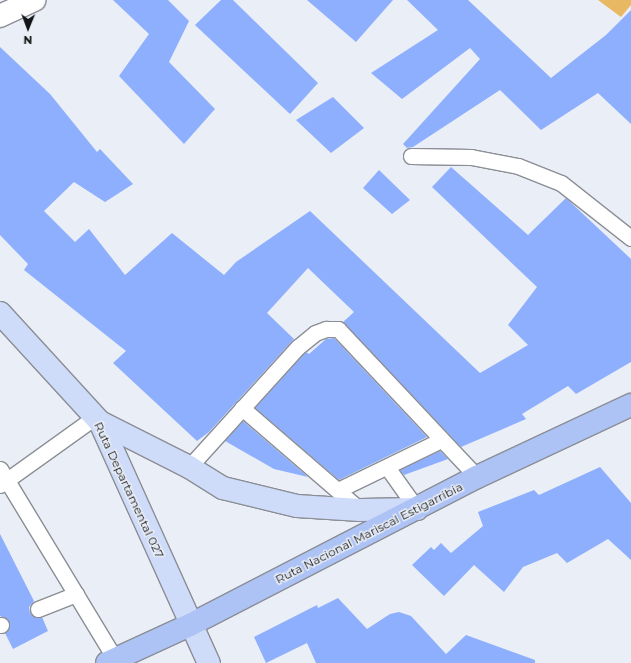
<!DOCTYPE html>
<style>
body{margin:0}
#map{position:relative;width:631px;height:663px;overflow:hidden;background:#eaeef6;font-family:Montserrat,sans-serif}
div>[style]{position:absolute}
.forest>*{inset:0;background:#e9b862}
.building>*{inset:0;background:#8eaffd}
.roads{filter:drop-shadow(1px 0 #8b8e95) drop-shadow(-1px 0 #8b8e95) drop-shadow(0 1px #8b8e95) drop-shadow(0 -1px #8b8e95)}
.lane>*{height:15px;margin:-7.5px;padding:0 7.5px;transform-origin:7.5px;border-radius:7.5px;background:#fff}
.street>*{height:22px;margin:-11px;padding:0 11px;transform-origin:11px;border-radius:11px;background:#fff}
.primary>*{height:22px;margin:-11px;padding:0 11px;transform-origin:11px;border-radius:11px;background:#cedbf9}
.highway>*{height:22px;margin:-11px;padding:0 11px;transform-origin:11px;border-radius:11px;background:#adc3f5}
span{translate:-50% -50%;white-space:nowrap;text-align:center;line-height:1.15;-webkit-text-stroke:3px #eaeef6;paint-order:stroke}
.street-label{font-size:12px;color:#131517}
.north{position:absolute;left:8px;top:8px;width:40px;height:40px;-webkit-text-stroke:3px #eaeef6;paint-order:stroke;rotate:181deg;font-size:11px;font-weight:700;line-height:16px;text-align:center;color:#131517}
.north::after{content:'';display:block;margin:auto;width:14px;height:18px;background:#131517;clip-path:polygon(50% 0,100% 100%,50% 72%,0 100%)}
</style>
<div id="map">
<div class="forest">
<i style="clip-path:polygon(598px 0,631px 0,631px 5px,621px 17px)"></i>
</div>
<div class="building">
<i style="clip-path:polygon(113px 0,168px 0,189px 21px,169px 62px,215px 109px,184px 144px,119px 76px,149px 34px)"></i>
<i style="clip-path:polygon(221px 0,233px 0,318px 83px,290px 114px,195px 25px)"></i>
<i style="clip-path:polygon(307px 0,393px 0,356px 42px)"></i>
<i style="clip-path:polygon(407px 0,468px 0,551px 78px,606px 35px,631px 10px,631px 124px,598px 93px,541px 130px,500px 90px,413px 147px,407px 148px,403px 144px,480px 59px,470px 48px,402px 99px,371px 73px,438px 30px)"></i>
<i style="clip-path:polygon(0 47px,50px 94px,97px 152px,100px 149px,133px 184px,105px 202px,74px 182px,44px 211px,75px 242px,89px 229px,125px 275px,172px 233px,224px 275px,236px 262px,310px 211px,480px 373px,528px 345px,508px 325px,537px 287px,432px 187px,451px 167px,528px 235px,566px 198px,631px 259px,631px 362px,576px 394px,568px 386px,522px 414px,526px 419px,461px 447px,343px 322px,354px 312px,308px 268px,267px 313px,294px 339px,209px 432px,197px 441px,113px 363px,126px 351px,24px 270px,28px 264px,0 235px)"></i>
<i style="clip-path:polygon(333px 97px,364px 128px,331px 153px,296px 120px)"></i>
<i style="clip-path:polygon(379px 170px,410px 200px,392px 214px,363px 188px)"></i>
<i style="clip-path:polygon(334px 338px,427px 437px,339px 480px,255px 408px,304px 354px,306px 352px,309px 354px,326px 339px)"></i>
<i style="clip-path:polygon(243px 421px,308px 477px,274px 469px,225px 441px)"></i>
<i style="clip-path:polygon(440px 451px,448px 459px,404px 475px,400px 470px)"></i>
<i style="clip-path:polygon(600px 467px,631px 503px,631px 560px,608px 539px,567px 563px,557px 553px,523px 567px,504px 592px,474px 565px,444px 596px,412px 565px,431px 547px,434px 550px,441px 543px,451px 553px,483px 526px,478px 512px,534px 490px,539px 495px)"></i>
<i style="clip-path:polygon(0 534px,34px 601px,29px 607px,30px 613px,36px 618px,42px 617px,48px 631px,13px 649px,5px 633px,9px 629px,9px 621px,0 616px)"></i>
<i style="clip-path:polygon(338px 598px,367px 629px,390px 614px,399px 612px,411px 616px,446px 654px,466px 635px,535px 660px,535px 663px,316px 663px,307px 643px,266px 663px,254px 637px,317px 605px,318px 608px)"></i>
</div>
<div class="roads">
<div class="lane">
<i style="left:411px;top:156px;width:60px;rotate:1deg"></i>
<i style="left:471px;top:157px;width:48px;rotate:10.8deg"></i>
<i style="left:518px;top:166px;width:46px;rotate:21.6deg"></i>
<i style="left:561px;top:183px;width:89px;rotate:38.2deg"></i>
<i style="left:242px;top:408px;width:156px;rotate:40.8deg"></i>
<i style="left:189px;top:467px;width:162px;rotate:-47.8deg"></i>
<i style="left:298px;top:347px;width:22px;rotate:-39deg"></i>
<i style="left:315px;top:333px;width:12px;rotate:-20deg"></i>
<i style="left:326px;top:329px;width:12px"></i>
<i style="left:338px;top:329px;width:203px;rotate:46.8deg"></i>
<i style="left:387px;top:467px;width:52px;rotate:54.5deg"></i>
<i style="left:0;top:469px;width:222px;rotate:58.8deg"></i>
<i style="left:0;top:485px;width:117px;rotate:-35.6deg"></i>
<i style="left:338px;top:490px;width:114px;rotate:-25.9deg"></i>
<i style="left:38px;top:609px;width:41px;rotate:-21.5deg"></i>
<i style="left:0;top:625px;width:1px"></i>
</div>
<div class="street">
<i style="left:0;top:16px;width:38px;rotate:-25deg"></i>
</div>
<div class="primary">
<i style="left:0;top:313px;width:148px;rotate:47.5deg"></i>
<i style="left:100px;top:422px;width:265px;rotate:65.7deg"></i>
<i style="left:100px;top:422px;width:100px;rotate:26.8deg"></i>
<i style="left:189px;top:467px;width:40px;rotate:32deg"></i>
<i style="left:223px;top:488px;width:76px;rotate:13.7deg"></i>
<i style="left:297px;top:506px;width:63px;rotate:3.6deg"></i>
<i style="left:360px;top:510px;width:57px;rotate:-1deg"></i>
</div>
<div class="highway">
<i style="left:107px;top:663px;width:91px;rotate:-24.6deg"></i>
<i style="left:190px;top:625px;width:323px;rotate:-27.3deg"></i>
<i style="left:477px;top:477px;width:170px;rotate:-25.1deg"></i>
</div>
</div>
<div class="street-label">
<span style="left:129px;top:490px;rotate:65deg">Ruta Departamental 027</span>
<span style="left:369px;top:533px;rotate:-27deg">Ruta Nacional Mariscal Estigarribia</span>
</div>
<div class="north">N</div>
</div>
